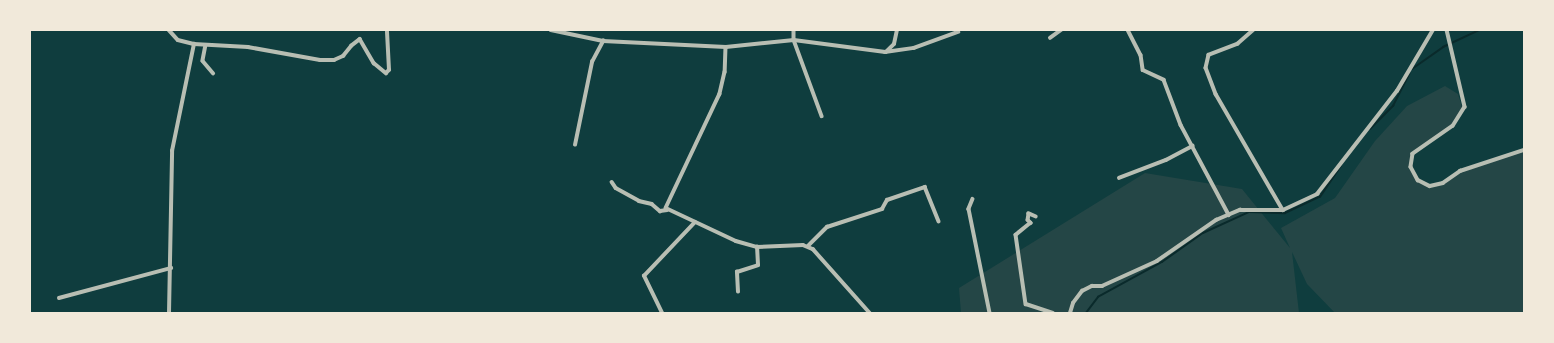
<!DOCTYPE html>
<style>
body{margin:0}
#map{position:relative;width:1554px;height:343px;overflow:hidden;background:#0f3d3e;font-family:"DejaVu Sans",sans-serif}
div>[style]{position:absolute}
.green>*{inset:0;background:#244646}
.stream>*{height:1.5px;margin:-0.75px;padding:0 0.75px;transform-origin:0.75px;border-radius:0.75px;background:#0a2a2b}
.minor>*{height:3.5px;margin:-1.75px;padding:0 1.75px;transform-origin:1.75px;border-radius:1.75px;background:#b8beb3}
span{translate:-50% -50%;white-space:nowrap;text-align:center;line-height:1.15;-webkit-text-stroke:4px #f1e9da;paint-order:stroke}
.frame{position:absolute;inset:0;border:31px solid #f1e9da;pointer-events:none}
</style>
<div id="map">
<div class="green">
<i style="clip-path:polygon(1445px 86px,1458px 94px,1462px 107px,1460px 116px,1453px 126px,1413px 155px,1411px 167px,1418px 180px,1430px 186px,1443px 183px,1460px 171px,1524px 150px,1524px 313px,1335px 313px,1307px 284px,1292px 252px,1299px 313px,961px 313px,959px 288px,1145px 173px,1242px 189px,1290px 248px,1281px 228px,1335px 198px,1375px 141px,1407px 106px)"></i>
</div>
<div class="stream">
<i style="left:1412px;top:69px;width:38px;rotate:-35deg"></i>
<i style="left:1443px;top:47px;width:40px;rotate:-25deg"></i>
<i style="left:1370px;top:129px;width:33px;rotate:-45deg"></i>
<i style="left:1393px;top:106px;width:36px;rotate:-63deg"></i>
<i style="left:1086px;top:313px;width:20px;rotate:-53deg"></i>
<i style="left:1098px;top:297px;width:73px;rotate:-28.7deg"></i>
<i style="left:1162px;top:262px;width:50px;rotate:-35.3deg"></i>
<i style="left:1203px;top:233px;width:51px;rotate:-24.5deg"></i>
<i style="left:1249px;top:212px;width:36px;rotate:2deg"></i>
<i style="left:1285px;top:213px;width:38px;rotate:-25deg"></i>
<i style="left:1320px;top:197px;width:37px;rotate:-56deg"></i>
</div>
<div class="minor">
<i style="left:169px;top:30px;width:13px;rotate:48deg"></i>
<i style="left:178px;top:40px;width:16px;rotate:14deg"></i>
<i style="left:194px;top:44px;width:54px;rotate:3.2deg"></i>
<i style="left:248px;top:47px;width:73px;rotate:10.2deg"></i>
<i style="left:320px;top:60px;width:14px"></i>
<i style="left:334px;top:60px;width:10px;rotate:-24deg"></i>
<i style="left:343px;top:56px;width:13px;rotate:-51deg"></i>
<i style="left:351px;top:46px;width:11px;rotate:-38deg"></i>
<i style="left:360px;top:39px;width:28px;rotate:60deg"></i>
<i style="left:374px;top:63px;width:16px;rotate:40deg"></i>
<i style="left:386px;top:73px;width:4px;rotate:-45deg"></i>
<i style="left:389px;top:70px;width:38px;rotate:-93deg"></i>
<i style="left:551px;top:30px;width:53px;rotate:11.9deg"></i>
<i style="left:603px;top:41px;width:123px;rotate:2.8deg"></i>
<i style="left:726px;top:47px;width:68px;rotate:-5.9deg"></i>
<i style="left:794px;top:40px;width:92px;rotate:7.5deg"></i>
<i style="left:885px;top:52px;width:29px;rotate:-8deg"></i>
<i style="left:914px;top:48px;width:47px;rotate:-20deg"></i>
<i style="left:794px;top:30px;width:10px;rotate:90deg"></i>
<i style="left:794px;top:40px;width:81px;rotate:69.8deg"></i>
<i style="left:1128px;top:30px;width:28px;rotate:63deg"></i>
<i style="left:1141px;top:55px;width:15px;rotate:82deg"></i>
<i style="left:1143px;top:70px;width:23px;rotate:25deg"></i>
<i style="left:1164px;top:80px;width:48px;rotate:69.3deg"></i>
<i style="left:1181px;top:125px;width:102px;rotate:61.9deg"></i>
<i style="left:1254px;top:30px;width:21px;rotate:139deg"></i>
<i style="left:1238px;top:44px;width:31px;rotate:159deg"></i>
<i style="left:1209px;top:55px;width:13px;rotate:103deg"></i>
<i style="left:1206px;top:68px;width:28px;rotate:69deg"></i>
<i style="left:1216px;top:94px;width:134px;rotate:60deg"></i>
<i style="left:1447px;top:30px;width:79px;rotate:76.8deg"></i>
<i style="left:1465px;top:107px;width:22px;rotate:122deg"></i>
<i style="left:1453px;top:126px;width:49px;rotate:145deg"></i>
<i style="left:1413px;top:154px;width:13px;rotate:99deg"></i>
<i style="left:1411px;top:167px;width:15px;rotate:62deg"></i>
<i style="left:1418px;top:180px;width:13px;rotate:27deg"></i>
<i style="left:1430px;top:186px;width:13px;rotate:-13deg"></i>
<i style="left:1443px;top:183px;width:21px;rotate:-35deg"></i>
<i style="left:1460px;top:171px;width:67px;rotate:-18.2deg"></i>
<i style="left:1050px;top:38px;width:14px;rotate:-36deg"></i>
<i style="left:206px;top:45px;width:16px;rotate:101deg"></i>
<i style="left:203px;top:61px;width:16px;rotate:50deg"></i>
<i style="left:726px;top:47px;width:25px;rotate:92deg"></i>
<i style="left:725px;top:72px;width:23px;rotate:103deg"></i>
<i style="left:720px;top:94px;width:126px;rotate:115.3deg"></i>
<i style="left:666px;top:208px;width:77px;rotate:25.2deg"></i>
<i style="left:736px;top:241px;width:22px;rotate:16deg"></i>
<i style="left:757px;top:247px;width:46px;rotate:-2.5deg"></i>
<i style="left:803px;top:245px;width:11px;rotate:22deg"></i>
<i style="left:813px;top:249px;width:86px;rotate:48.3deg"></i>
<i style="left:886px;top:52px;width:11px;rotate:-45deg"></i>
<i style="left:894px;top:44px;width:14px;rotate:-78deg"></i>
<i style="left:575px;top:145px;width:85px;rotate:-78.4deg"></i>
<i style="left:592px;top:62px;width:24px;rotate:-62deg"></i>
<i style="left:1119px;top:178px;width:50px;rotate:-21deg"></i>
<i style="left:1166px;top:160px;width:30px;rotate:-28deg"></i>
<i style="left:612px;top:182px;width:7px;rotate:56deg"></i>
<i style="left:616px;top:188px;width:26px;rotate:29deg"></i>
<i style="left:639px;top:201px;width:13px;rotate:13deg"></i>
<i style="left:652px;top:204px;width:11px;rotate:41deg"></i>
<i style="left:660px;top:211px;width:7px;rotate:-8deg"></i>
<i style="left:973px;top:199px;width:11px;rotate:112deg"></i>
<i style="left:969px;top:209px;width:106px;rotate:78.6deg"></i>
<i style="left:1036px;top:217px;width:8px;rotate:-157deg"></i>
<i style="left:1029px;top:214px;width:6px;rotate:99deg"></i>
<i style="left:1028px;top:220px;width:4px;rotate:45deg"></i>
<i style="left:1031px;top:223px;width:19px;rotate:141deg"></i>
<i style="left:1016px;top:235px;width:70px;rotate:81.8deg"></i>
<i style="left:1026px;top:304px;width:28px;rotate:18deg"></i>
<i style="left:808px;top:246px;width:27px;rotate:-45deg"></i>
<i style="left:827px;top:227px;width:58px;rotate:-18.1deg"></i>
<i style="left:882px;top:209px;width:10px;rotate:-61deg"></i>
<i style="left:887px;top:200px;width:40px;rotate:-18.9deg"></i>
<i style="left:925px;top:187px;width:37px;rotate:68deg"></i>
<i style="left:738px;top:292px;width:20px;rotate:-93deg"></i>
<i style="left:737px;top:272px;width:22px;rotate:-18deg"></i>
<i style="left:758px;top:265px;width:18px;rotate:-93deg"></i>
<i style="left:59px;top:298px;width:116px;rotate:-15deg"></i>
<i style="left:169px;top:313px;width:162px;rotate:-88.9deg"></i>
<i style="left:172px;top:151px;width:109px;rotate:-78.4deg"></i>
<i style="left:662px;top:313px;width:41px;rotate:-115.9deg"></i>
<i style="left:644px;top:276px;width:74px;rotate:-46.6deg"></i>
<i style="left:1070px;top:313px;width:10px;rotate:-73deg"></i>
<i style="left:1073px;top:303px;width:15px;rotate:-53deg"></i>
<i style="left:1082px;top:291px;width:11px;rotate:-27deg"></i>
<i style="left:1092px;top:286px;width:10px"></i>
<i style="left:1102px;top:286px;width:60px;rotate:-24.4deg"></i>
<i style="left:1157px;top:261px;width:72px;rotate:-34.8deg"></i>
<i style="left:1216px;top:220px;width:26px;rotate:-23deg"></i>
<i style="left:1240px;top:210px;width:43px"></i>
<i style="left:1283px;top:210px;width:38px;rotate:-25deg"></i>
<i style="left:1317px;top:194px;width:130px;rotate:-52.2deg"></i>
<i style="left:1397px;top:91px;width:71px;rotate:-59.5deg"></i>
</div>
<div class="frame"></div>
</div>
